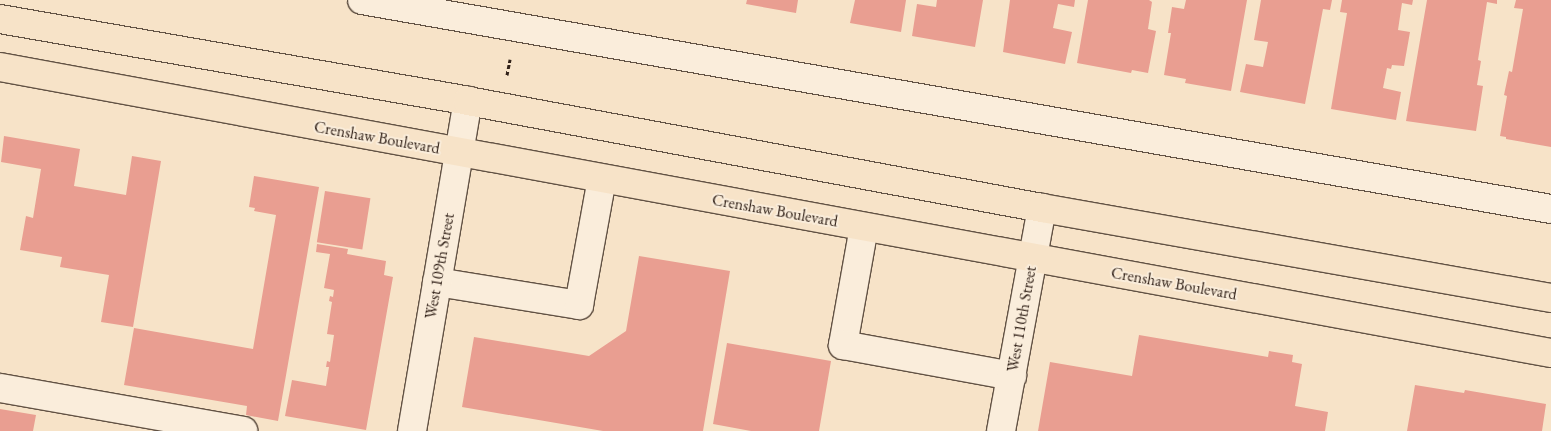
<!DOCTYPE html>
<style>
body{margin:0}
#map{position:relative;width:1551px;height:431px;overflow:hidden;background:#f7e3c8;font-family:"EB Garamond",serif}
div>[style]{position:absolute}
.building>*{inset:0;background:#e99e91;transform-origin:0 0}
.path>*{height:3px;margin-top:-1.5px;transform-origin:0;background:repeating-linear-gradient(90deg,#312118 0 4px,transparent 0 6.5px)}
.roads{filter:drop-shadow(1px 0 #625244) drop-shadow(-1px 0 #625244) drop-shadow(0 1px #625244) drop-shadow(0 -1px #625244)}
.minor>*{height:28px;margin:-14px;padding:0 14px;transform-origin:14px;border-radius:14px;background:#faeddb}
.major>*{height:28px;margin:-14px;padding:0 14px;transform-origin:14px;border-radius:14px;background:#f7e3c8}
span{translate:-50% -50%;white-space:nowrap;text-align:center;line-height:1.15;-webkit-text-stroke:4px #faeddb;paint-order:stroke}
.street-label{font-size:16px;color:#312118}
</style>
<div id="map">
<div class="building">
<i style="clip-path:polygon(747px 0,798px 0,796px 13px,746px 4px)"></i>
<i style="clip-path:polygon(855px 0,906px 0,901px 32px,850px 23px)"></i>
<i style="clip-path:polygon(937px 0,983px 0,975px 47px,912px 36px,917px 4px,936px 7px)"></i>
<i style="clip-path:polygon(1010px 0,1075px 0,1074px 7px,1058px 4px,1053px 28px,1072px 32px,1065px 64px,1003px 52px)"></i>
<i style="clip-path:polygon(1088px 0,1149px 0,1152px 2px,1148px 29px,1156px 31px,1148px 73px,1132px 70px,1131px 73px,1077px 63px)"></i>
<i style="clip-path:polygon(1186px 0,1247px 0,1231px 91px,1185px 83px,1186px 79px,1164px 75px,1171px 33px,1168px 33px,1172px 7px,1184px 9px)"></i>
<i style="clip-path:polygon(1261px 0,1332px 0,1330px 10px,1323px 9px,1305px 104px,1240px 92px,1246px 64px,1263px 67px,1268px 42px,1254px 40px)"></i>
<i style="clip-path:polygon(1342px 0,1413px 0,1412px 5px,1402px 3px,1398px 30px,1410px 32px,1404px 66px,1392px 65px,1391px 69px,1387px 68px,1383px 88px,1401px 92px,1396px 120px,1331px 109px,1347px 13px,1340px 12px)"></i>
<i style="clip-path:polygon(1427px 0,1497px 0,1497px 4px,1487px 2px,1478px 60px,1481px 61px,1477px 85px,1483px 86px,1476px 131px,1406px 121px)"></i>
<i style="clip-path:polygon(1516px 0,1551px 0,1551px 147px,1506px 139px,1506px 137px,1500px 136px,1507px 96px,1504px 95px,1509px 71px,1512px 72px,1523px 9px,1514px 8px)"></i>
<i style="clip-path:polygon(4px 136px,80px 149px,74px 186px,126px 195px,132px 156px,161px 161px,133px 327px,101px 322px,109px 275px,60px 267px,62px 257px,20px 250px,26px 216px,33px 218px,41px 169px,1px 162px)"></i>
<i style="clip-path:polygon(254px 176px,319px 187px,278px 421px,246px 415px,247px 406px,124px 385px,134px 328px,253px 349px,276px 215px,254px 211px,255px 208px,249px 207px)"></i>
<i style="left:325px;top:191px;width:46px;height:52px;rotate:9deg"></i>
<i style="clip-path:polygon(317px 244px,348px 249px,347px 254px,386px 261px,384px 275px,393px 277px,366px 430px,285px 416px,292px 380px,326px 386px,329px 367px,326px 367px,327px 361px,330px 362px,334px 335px,327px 334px,332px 302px,329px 301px,330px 296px,333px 297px,334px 290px,324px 288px,330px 254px,316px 252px)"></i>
<i style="clip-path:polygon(639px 256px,730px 271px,703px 431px,603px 431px,462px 407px,474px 337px,589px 356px,626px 331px)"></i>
<i style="clip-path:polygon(1139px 335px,1268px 357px,1269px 351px,1293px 355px,1292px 362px,1302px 364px,1295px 406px,1328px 412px,1325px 431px,1038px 431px,1050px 362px,1132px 376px)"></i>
<i style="clip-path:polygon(727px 343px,831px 361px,819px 431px,751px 431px,713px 424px)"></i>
<i style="clip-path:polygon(1415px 385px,1464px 393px,1465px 390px,1546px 404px,1542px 431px,1407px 431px)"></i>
<i style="clip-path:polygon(0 409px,36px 415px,33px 431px,0 431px)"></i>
</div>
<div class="path">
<i style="left:507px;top:75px;width:16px;rotate:-79deg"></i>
</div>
<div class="roads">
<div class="minor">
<i style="left:362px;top:0;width:1207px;rotate:9.97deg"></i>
<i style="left:864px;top:227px;width:120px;rotate:100.1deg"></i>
<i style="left:843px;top:345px;width:172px;rotate:10.4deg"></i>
<i style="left:437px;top:282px;width:144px;rotate:9.2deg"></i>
<i style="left:579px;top:305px;width:128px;rotate:-79.7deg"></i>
<i style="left:0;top:388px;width:247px;rotate:10deg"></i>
<i style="left:412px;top:431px;width:335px;rotate:-80.4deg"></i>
<i style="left:1001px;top:431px;width:227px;rotate:-79.6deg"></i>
</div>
<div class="major">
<i style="left:0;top:19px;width:475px;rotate:9.9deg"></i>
<i style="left:468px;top:101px;width:584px;rotate:10.56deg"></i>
<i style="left:1042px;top:208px;width:517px;rotate:10.03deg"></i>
<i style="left:0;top:67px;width:1577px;rotate:10.45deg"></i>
</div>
</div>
<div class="street-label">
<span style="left:377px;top:138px;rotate:10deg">Crenshaw Boulevard</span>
<span style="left:775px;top:211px;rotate:10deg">Crenshaw Boulevard</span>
<span style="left:440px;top:266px;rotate:-80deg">West 109th Street</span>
<span style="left:1174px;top:284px;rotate:10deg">Crenshaw Boulevard</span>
<span style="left:1022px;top:319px;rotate:-80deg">West 110th Street</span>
</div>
</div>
